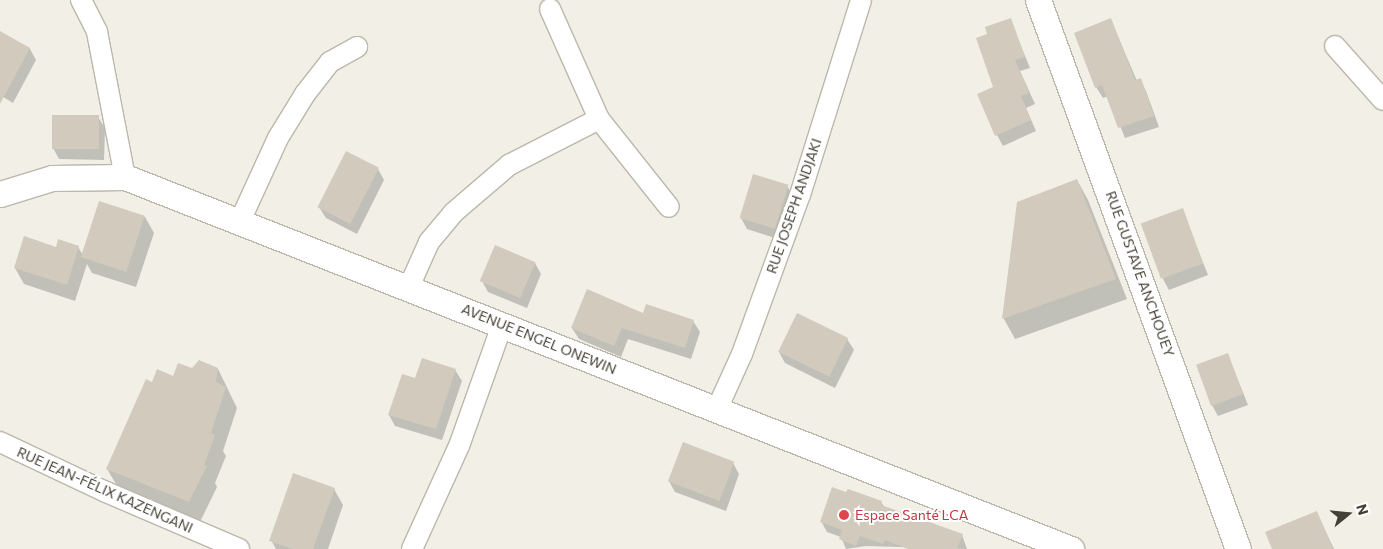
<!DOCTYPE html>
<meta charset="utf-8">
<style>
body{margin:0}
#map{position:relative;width:1383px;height:549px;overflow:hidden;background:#f1efe6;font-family:Commissioner,sans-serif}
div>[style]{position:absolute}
.shadow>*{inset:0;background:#0003}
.building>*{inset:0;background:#d2cbbd;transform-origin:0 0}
.roads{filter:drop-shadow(1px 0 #bcb7aa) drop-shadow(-1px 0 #bcb7aa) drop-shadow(0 1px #bcb7aa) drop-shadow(0 -1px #bcb7aa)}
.minor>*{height:20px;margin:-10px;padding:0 10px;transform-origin:10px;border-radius:10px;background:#fff}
.tertiary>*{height:25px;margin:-12.5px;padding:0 12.5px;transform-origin:12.5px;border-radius:12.5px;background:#fff}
.dots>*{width:14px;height:14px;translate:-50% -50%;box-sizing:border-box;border:2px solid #fff;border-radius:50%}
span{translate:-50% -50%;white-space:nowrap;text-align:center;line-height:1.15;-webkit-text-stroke:4px #fff;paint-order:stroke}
.street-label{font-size:14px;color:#434036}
.health-label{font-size:14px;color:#be3a42}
.left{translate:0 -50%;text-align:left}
.north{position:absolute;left:1323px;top:489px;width:50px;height:50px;-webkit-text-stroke:4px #fff;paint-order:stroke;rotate:73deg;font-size:14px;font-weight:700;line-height:20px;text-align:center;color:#434036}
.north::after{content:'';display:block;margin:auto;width:18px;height:22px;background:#434036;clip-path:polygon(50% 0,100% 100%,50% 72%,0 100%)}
</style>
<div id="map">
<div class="shadow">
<i style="clip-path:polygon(1010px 19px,1030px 68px,1020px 71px,1035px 104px,1026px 108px,1036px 131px,1003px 146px,997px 135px,989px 35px)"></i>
<i style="clip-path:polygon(1111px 20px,1137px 81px,1140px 80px,1146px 91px,1159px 127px,1125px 138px,1108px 96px,1103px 98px,1096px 87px)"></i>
<i style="clip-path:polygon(3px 34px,30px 49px,36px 60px,13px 103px,0 95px,0 40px)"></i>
<i style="clip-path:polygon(98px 117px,105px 128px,104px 160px,59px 159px,53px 148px)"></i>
<i style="clip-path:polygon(378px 169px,384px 180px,357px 234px,326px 218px,319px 207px)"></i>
<i style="clip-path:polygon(1077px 180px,1088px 200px,1127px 299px,1015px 339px,1004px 319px,1018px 203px)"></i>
<i style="clip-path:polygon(787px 186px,794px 197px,781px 240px,747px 229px,741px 218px)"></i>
<i style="clip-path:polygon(100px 203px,145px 217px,154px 233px,136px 287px,92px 273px,87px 264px,75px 301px,24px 284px,15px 268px,57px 248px,78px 247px,83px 255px)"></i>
<i style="clip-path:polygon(1182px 210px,1208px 275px,1169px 290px,1163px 279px)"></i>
<i style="clip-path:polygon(535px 263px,541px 274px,527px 308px,488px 292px,482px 281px)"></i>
<i style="clip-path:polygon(644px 314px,693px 321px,700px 332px,691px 359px,628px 339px,621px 357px,579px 339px,572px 328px)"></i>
<i style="clip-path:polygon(847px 339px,854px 350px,835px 388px,785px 363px,779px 352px)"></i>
<i style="clip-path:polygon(1228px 355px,1248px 405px,1218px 416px,1212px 405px)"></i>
<i style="clip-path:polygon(218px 369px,237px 408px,223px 451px,226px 456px,215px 483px,217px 487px,200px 522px,119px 489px,107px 469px,153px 384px,193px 370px)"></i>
<i style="clip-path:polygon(455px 370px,462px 381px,442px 440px,395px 426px,389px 415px,416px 380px)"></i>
<i style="clip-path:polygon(733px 463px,739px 474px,726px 511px,675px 492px,669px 481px)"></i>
<i style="clip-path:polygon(334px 489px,343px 505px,328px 549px,276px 549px,271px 540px)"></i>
<i style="clip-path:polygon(881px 502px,885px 508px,962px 535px,967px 549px,866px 546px,846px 549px,841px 537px,827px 532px,821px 521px)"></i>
<i style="clip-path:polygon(1317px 513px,1334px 549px,1273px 549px)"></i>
</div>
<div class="building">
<i style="clip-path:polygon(1011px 18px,1025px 57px,1015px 60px,1029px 93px,1021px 96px,1031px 120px,995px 136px,977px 94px,993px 87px,976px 38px,987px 34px,985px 27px)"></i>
<i style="clip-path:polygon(1111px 18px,1135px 80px,1141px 78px,1154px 116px,1118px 128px,1102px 85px,1095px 88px,1074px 33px)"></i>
<i style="clip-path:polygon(0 31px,30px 48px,0 104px)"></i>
<i style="left:52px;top:115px;width:47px;height:34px"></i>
<i style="left:346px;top:151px;width:37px;height:63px;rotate:27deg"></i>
<i style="left:753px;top:174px;width:37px;height:46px;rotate:17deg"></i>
<i style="clip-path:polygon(1077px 179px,1116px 279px,1002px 319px,1017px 202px)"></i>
<i style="left:99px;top:201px;width:48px;height:59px;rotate:18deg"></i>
<i style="left:1183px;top:208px;width:59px;height:45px;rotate:70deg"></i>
<i style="clip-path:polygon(24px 236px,56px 247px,58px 239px,79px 246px,67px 285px,14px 268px)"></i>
<i style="left:495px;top:245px;width:44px;height:39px;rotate:23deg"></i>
<i style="clip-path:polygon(587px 289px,643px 313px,646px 304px,694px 320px,685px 348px,622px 328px,614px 346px,571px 328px)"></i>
<i style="left:797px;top:313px;width:57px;height:43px;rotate:26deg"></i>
<i style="left:1228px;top:353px;width:44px;height:34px;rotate:70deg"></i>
<i style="clip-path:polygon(422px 358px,456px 369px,436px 429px,388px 415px,402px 374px,415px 378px)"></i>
<i style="clip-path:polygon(199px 360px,218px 368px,216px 382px,226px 387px,211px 433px,215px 435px,204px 465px,207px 466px,189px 502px,106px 469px,146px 379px,152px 382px,157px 369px,173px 376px,178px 363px,192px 368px)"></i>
<i style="left:683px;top:442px;width:55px;height:42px;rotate:21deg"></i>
<i style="clip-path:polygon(293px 473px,335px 488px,313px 549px,293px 549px,269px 541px)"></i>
<i style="clip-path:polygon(832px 487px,846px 492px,848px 489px,882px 501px,881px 505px,963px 534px,957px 549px,908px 549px,885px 540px,883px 544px,860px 536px,856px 546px,839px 539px,842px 530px,820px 522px)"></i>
<i style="clip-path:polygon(1317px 511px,1333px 549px,1272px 549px,1265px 532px)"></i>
</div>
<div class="roads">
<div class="minor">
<i style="left:81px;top:0;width:36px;rotate:63deg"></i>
<i style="left:97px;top:32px;width:148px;rotate:79.1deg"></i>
<i style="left:550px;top:9px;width:120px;rotate:66deg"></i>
<i style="left:1335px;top:46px;width:72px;rotate:48.4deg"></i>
<i style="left:240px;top:221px;width:91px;rotate:-65.4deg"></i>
<i style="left:278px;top:138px;width:52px;rotate:-58.5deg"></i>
<i style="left:305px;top:94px;width:41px;rotate:-52deg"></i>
<i style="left:330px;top:62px;width:31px;rotate:-29deg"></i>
<i style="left:409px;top:287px;width:49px;rotate:-66deg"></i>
<i style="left:429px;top:242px;width:38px;rotate:-50deg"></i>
<i style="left:453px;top:213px;width:74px;rotate:-40.6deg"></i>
<i style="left:509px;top:165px;width:101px;rotate:-27.1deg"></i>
<i style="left:599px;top:119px;width:112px;rotate:51.5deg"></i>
<i style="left:717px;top:409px;width:60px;rotate:-65.6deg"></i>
<i style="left:742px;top:354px;width:169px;rotate:-70deg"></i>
<i style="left:800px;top:195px;width:204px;rotate:-72.6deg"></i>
<i style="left:0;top:442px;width:117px;rotate:25.3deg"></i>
<i style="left:106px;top:492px;width:145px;rotate:23.2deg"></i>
<i style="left:412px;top:549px;width:113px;rotate:-65.5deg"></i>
<i style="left:459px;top:446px;width:128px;rotate:-70.4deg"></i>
</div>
<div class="tertiary">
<i style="left:1038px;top:0;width:584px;rotate:69.98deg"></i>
<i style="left:0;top:194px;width:54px;rotate:-17.1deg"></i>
<i style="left:52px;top:178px;width:73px;rotate:-0.8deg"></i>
<i style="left:125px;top:177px;width:1017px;rotate:21.47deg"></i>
</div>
</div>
<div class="dots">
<i style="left:844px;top:515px;background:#e0444e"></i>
</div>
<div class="street-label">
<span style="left:794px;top:206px;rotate:-71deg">RUE JOSEPH ANDJAKI</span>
<span style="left:1140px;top:274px;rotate:70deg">RUE GUSTAVE ANCHOUEY</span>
<span style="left:539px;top:339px;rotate:22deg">AVENUE ENGEL ONEWIN</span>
<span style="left:105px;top:490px;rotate:24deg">RUE JEAN-FÉLIX KAZENGANI</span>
</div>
<div class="health-label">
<span class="left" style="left:855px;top:515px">Espace Santé LCA</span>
</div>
<div class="north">N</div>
</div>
